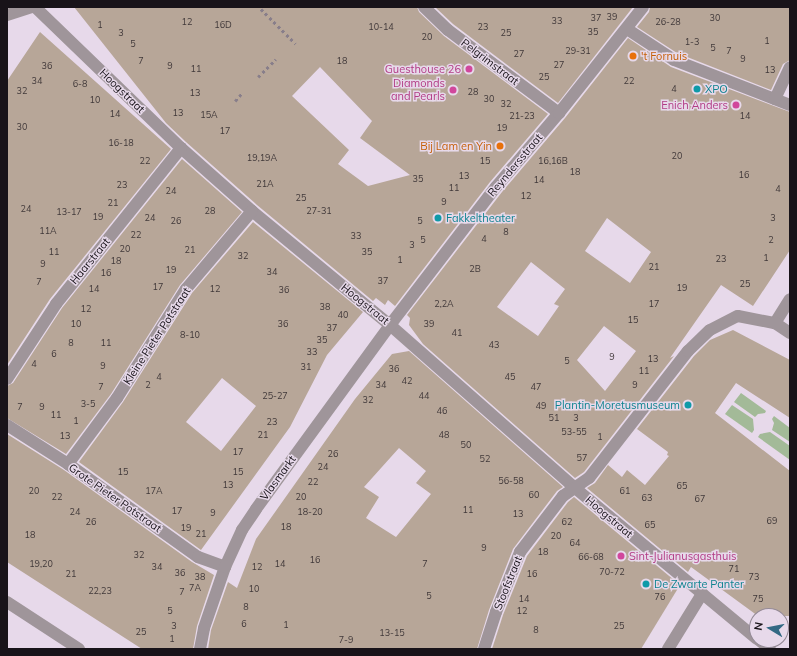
<!DOCTYPE html>
<style>
body{margin:0}
#map{position:relative;width:797px;height:656px;overflow:hidden;background:#e7d9ea;font-family:Mulish,sans-serif}
div>[style]{position:absolute}
.green>*{inset:0;background:#a3ba98}
.building>*{inset:0;background:#b7a698}
.path>*{height:2.5px;margin-top:-1.25px;transform-origin:0;background:repeating-linear-gradient(90deg,#887e8a 0 3px,transparent 0 6px)}
.minor>*{height:12px;margin:-6px;padding:0 6px;transform-origin:6px;border-radius:6px;background:#9f959a}
.dots>*{width:11px;height:11px;translate:-50% -50%;box-sizing:border-box;border:2px solid #e7d9ea;border-radius:50%}
span{translate:-50% -50%;white-space:nowrap;text-align:center;line-height:1.15;-webkit-text-stroke:3px #e7d9ea;paint-order:stroke}
.number-label{font-size:9px;color:#403839}
.number-label span{-webkit-text-stroke-width:0}
.food-label{font-size:11px;color:#c56008}
.left{translate:0 -50%;text-align:left}
.right{translate:-100% -50%;text-align:right}
.street-label{font-size:11px;color:#181319}
.hotel-label{font-size:11px;color:#b23c85}
.culture-label{font-size:11px;color:#0d838f}
.frame{position:absolute;inset:0;border:8px solid #181319;pointer-events:none}
.north{position:absolute;left:749px;top:608px;width:40px;height:40px;box-sizing:border-box;background:#e7d9ea;border:1px solid #948a96;border-radius:50%;rotate:280deg;font-size:11px;font-weight:700;line-height:16px;text-align:center;color:#181319}
.north::after{content:'';display:block;margin:auto;width:14px;height:18px;background:#336984;clip-path:polygon(50% 0,100% 100%,50% 72%,0 100%)}
</style>
<div id="map">
<div class="green">
<i style="clip-path:polygon(741px 393px,766px 411px,765px 413px,758px 414px,755px 417px,734px 402px)"></i>
<i style="clip-path:polygon(732px 405px,753px 419px,754px 430px,752px 433px,725px 414px)"></i>
<i style="clip-path:polygon(774px 416px,790px 428px,790px 442px,772px 430px,774px 423px,772px 419px)"></i>
<i style="clip-path:polygon(770px 432px,790px 446px,790px 460px,758px 437px,760px 434px)"></i>
</div>
<div class="building">
<i style="clip-path:polygon(evenodd,74px 7px,417px 7px,419px 12px,444px 36px,548px 114px,490px 182px,395px 306px,388px 300px,385px 305px,376px 298px,373px 301px,257px 205px,186px 142px,166px 123px,74px 7px,320px 67px,372px 121px,360px 138px,410px 175px,368px 186px,338px 164px,349px 150px,292px 96px,320px 67px)"></i>
<i style="clip-path:polygon(435px 7px,633px 7px,558px 103px,453px 24px)"></i>
<i style="clip-path:polygon(650px 7px,790px 7px,790px 60px,783px 64px,771px 90px,677px 53px,637px 27px,649px 12px)"></i>
<i style="clip-path:polygon(40px 32px,171px 149px,50px 299px,7px 365px,7px 81px)"></i>
<i style="clip-path:polygon(evenodd,628px 38px,671px 67px,790px 112px,790px 250px,753px 306px,721px 285px,670px 358px,674px 356px,584px 472px,575px 478px,423px 344px,409px 325px,410px 318px,407px 315px,502px 192px,565px 118px,628px 38px,607px 218px,651px 252px,630px 283px,585px 251px,607px 218px,628px 38px,531px 262px,565px 289px,554px 304px,559px 306px,538px 336px,497px 307px,531px 262px,628px 38px,604px 326px,636px 351px,605px 391px,577px 360px,604px 326px)"></i>
<i style="clip-path:polygon(182px 159px,242px 212px,180px 285px,111px 394px,66px 454px,7px 418px,7px 386px,13px 383px,62px 308px)"></i>
<i style="clip-path:polygon(evenodd,253px 222px,363px 312px,327px 355px,290px 427px,201px 550px,79px 462px,123px 402px,192px 293px,253px 222px,222px 378px,256px 406px,221px 451px,186px 422px,222px 378px)"></i>
<i style="clip-path:polygon(733px 330px,790px 360px,790px 418px,736px 383px,715px 413px,790px 471px,790px 616px,758px 616px,691px 567px,688px 572px,587px 488px,595px 483px,608px 465px,622px 477px,627px 470px,645px 485px,669px 456px,667px 455px,668px 452px,637px 429px,694px 356px,710px 340px)"></i>
<i style="clip-path:polygon(evenodd,409px 351px,563px 487px,557px 491px,513px 549px,489px 610px,477px 649px,208px 649px,211px 630px,228px 582px,237px 588px,256px 539px,355px 399px,392px 354px,409px 351px,399px 448px,426px 471px,416px 483px,431px 494px,396px 537px,366px 518px,379px 497px,364px 487px,399px 448px)"></i>
<i style="clip-path:polygon(7px 434px,64px 470px,192px 562px,214px 575px,197px 626px,193px 649px,142px 649px,7px 562px)"></i>
<i style="clip-path:polygon(574px 497px,680px 585px,641px 649px,492px 649px,503px 615px,527px 556px,568px 502px)"></i>
</div>
<div class="path">
<i style="left:261px;top:9px;width:49px;rotate:45deg"></i>
<i style="left:258px;top:77px;width:25px;rotate:-45deg"></i>
<i style="left:235px;top:101px;width:11px;rotate:-49deg"></i>
</div>
<div class="minor">
<i style="left:35px;top:7px;width:203px;rotate:44deg"></i>
<i style="left:181px;top:148px;width:95px;rotate:41.6deg"></i>
<i style="left:252px;top:211px;width:179px;rotate:39.6deg"></i>
<i style="left:390px;top:325px;width:247px;rotate:41.4deg"></i>
<i style="left:575px;top:488px;width:236px;rotate:39.7deg"></i>
<i style="left:424px;top:7px;width:33px;rotate:44deg"></i>
<i style="left:448px;top:30px;width:139px;rotate:36.8deg"></i>
<i style="left:7px;top:15px;width:26px;rotate:-18deg"></i>
<i style="left:627px;top:29px;width:56px;rotate:33.4deg"></i>
<i style="left:674px;top:60px;width:124px;rotate:21.2deg"></i>
<i style="left:775px;top:99px;width:35px;rotate:-65deg"></i>
<i style="left:775px;top:323px;width:28px;rotate:-58deg"></i>
<i style="left:7px;top:379px;width:90px;rotate:-56.8deg"></i>
<i style="left:56px;top:304px;width:200px;rotate:-51.3deg"></i>
<i style="left:7px;top:425px;width:72px;rotate:32.6deg"></i>
<i style="left:68px;top:464px;width:160px;rotate:35.6deg"></i>
<i style="left:198px;top:557px;width:29px;rotate:20deg"></i>
<i style="left:68px;top:464px;width:82px;rotate:-53.4deg"></i>
<i style="left:117px;top:398px;width:129px;rotate:-57.7deg"></i>
<i style="left:186px;top:289px;width:102px;rotate:-49.8deg"></i>
<i style="left:7px;top:602px;width:86px;rotate:33.1deg"></i>
<i style="left:759px;top:640px;width:14px;rotate:39deg"></i>
<i style="left:200px;top:649px;width:21px;rotate:-79deg"></i>
<i style="left:204px;top:628px;width:65px;rotate:-71deg"></i>
<i style="left:225px;top:567px;width:41px;rotate:-65.3deg"></i>
<i style="left:242px;top:530px;width:25px;rotate:-56deg"></i>
<i style="left:256px;top:509px;width:228px;rotate:-53.9deg"></i>
<i style="left:390px;top:325px;width:174px;rotate:-52.5deg"></i>
<i style="left:496px;top:187px;width:97px;rotate:-49.6deg"></i>
<i style="left:559px;top:113px;width:135px;rotate:-51.6deg"></i>
<i style="left:484px;top:649px;width:39px;rotate:-72deg"></i>
<i style="left:496px;top:612px;width:65px;rotate:-68.2deg"></i>
<i style="left:520px;top:552px;width:71px;rotate:-52.5deg"></i>
<i style="left:563px;top:496px;width:32px;rotate:-35deg"></i>
<i style="left:589px;top:478px;width:161px;rotate:-52.1deg"></i>
<i style="left:688px;top:351px;width:30px;rotate:-44deg"></i>
<i style="left:710px;top:330px;width:31px;rotate:-27deg"></i>
<i style="left:738px;top:316px;width:38px;rotate:11deg"></i>
<i style="left:775px;top:323px;width:18px;rotate:34deg"></i>
<i style="left:668px;top:649px;width:65px;rotate:-58.3deg"></i>
</div>
<div class="dots">
<i style="left:633px;top:56px;background:#e8710a"></i>
<i style="left:469px;top:69px;background:#d1479c"></i>
<i style="left:697px;top:89px;background:#0f9aa8"></i>
<i style="left:453px;top:90px;background:#d1479c"></i>
<i style="left:736px;top:105px;background:#d1479c"></i>
<i style="left:500px;top:146px;background:#e8710a"></i>
<i style="left:438px;top:218px;background:#0f9aa8"></i>
<i style="left:688px;top:405px;background:#0f9aa8"></i>
<i style="left:621px;top:556px;background:#d1479c"></i>
<i style="left:646px;top:584px;background:#0f9aa8"></i>
</div>
<div class="number-label">
<span style="left:612px;top:17px">39</span>
<span style="left:596px;top:18px">37</span>
<span style="left:715px;top:18px">30</span>
<span style="left:557px;top:21px">33</span>
<span style="left:187px;top:22px">12</span>
<span style="left:668px;top:22px">26-28</span>
<span style="left:100px;top:25px">1</span>
<span style="left:223px;top:25px">16D</span>
<span style="left:381px;top:27px">10-14</span>
<span style="left:483px;top:27px">23</span>
<span style="left:593px;top:32px">35</span>
<span style="left:121px;top:33px">3</span>
<span style="left:506px;top:33px">25</span>
<span style="left:427px;top:37px">20</span>
<span style="left:767px;top:41px">1</span>
<span style="left:692px;top:42px">1-3</span>
<span style="left:133px;top:44px">5</span>
<span style="left:713px;top:48px">5</span>
<span style="left:578px;top:51px">29-31</span>
<span style="left:729px;top:51px">7</span>
<span style="left:519px;top:54px">27</span>
<span style="left:743px;top:59px">9</span>
<span style="left:141px;top:61px">7</span>
<span style="left:342px;top:61px">18</span>
<span style="left:559px;top:65px">27</span>
<span style="left:47px;top:66px">36</span>
<span style="left:170px;top:66px">9</span>
<span style="left:196px;top:69px">11</span>
<span style="left:770px;top:70px">13</span>
<span style="left:544px;top:77px">25</span>
<span style="left:37px;top:81px">34</span>
<span style="left:629px;top:81px">22</span>
<span style="left:80px;top:84px">6-8</span>
<span style="left:674px;top:89px">4</span>
<span style="left:22px;top:91px">32</span>
<span style="left:473px;top:92px">28</span>
<span style="left:195px;top:93px">13</span>
<span style="left:489px;top:99px">30</span>
<span style="left:95px;top:100px">10</span>
<span style="left:506px;top:104px">32</span>
<span style="left:178px;top:113px">13</span>
<span style="left:115px;top:114px">14</span>
<span style="left:209px;top:115px">15A</span>
<span style="left:522px;top:116px">21-23</span>
<span style="left:745px;top:116px">14</span>
<span style="left:22px;top:127px">30</span>
<span style="left:502px;top:128px">19</span>
<span style="left:225px;top:131px">17</span>
<span style="left:121px;top:143px">16-18</span>
<span style="left:677px;top:156px">20</span>
<span style="left:262px;top:158px">19,19A</span>
<span style="left:145px;top:161px">22</span>
<span style="left:485px;top:161px">15</span>
<span style="left:553px;top:161px">16,16B</span>
<span style="left:575px;top:172px">18</span>
<span style="left:744px;top:175px">16</span>
<span style="left:464px;top:176px">13</span>
<span style="left:418px;top:179px">35</span>
<span style="left:539px;top:180px">14</span>
<span style="left:265px;top:184px">21A</span>
<span style="left:122px;top:185px">23</span>
<span style="left:454px;top:188px">11</span>
<span style="left:778px;top:189px">4</span>
<span style="left:171px;top:191px">24</span>
<span style="left:526px;top:196px">12</span>
<span style="left:301px;top:198px">25</span>
<span style="left:444px;top:202px">9</span>
<span style="left:113px;top:203px">21</span>
<span style="left:26px;top:209px">24</span>
<span style="left:210px;top:211px">28</span>
<span style="left:319px;top:211px">27-31</span>
<span style="left:69px;top:212px">13-17</span>
<span style="left:98px;top:217px">19</span>
<span style="left:150px;top:218px">24</span>
<span style="left:773px;top:218px">3</span>
<span style="left:176px;top:221px">26</span>
<span style="left:420px;top:221px">5</span>
<span style="left:48px;top:231px">11A</span>
<span style="left:506px;top:232px">8</span>
<span style="left:136px;top:235px">22</span>
<span style="left:356px;top:236px">33</span>
<span style="left:484px;top:239px">4</span>
<span style="left:423px;top:240px">5</span>
<span style="left:771px;top:240px">2</span>
<span style="left:412px;top:245px">3</span>
<span style="left:125px;top:249px">20</span>
<span style="left:190px;top:250px">21</span>
<span style="left:54px;top:252px">11</span>
<span style="left:367px;top:252px">35</span>
<span style="left:243px;top:256px">32</span>
<span style="left:766px;top:258px">1</span>
<span style="left:721px;top:259px">23</span>
<span style="left:400px;top:260px">1</span>
<span style="left:116px;top:261px">18</span>
<span style="left:43px;top:264px">9</span>
<span style="left:654px;top:267px">21</span>
<span style="left:475px;top:269px">2B</span>
<span style="left:171px;top:270px">19</span>
<span style="left:272px;top:272px">34</span>
<span style="left:106px;top:273px">16</span>
<span style="left:383px;top:281px">37</span>
<span style="left:39px;top:282px">7</span>
<span style="left:745px;top:284px">25</span>
<span style="left:158px;top:287px">17</span>
<span style="left:682px;top:288px">19</span>
<span style="left:94px;top:289px">14</span>
<span style="left:215px;top:289px">12</span>
<span style="left:284px;top:290px">36</span>
<span style="left:444px;top:304px">2,2A</span>
<span style="left:654px;top:304px">17</span>
<span style="left:325px;top:307px">38</span>
<span style="left:86px;top:309px">12</span>
<span style="left:343px;top:315px">40</span>
<span style="left:633px;top:320px">15</span>
<span style="left:76px;top:324px">10</span>
<span style="left:283px;top:324px">36</span>
<span style="left:429px;top:324px">39</span>
<span style="left:332px;top:328px">37</span>
<span style="left:457px;top:333px">41</span>
<span style="left:190px;top:335px">8-10</span>
<span style="left:322px;top:340px">35</span>
<span style="left:71px;top:343px">8</span>
<span style="left:106px;top:343px">11</span>
<span style="left:494px;top:345px">43</span>
<span style="left:312px;top:352px">33</span>
<span style="left:54px;top:354px">6</span>
<span style="left:612px;top:357px">9</span>
<span style="left:653px;top:359px">13</span>
<span style="left:567px;top:361px">5</span>
<span style="left:34px;top:364px">4</span>
<span style="left:103px;top:366px">9</span>
<span style="left:306px;top:367px">31</span>
<span style="left:394px;top:369px">36</span>
<span style="left:644px;top:371px">11</span>
<span style="left:159px;top:377px">4</span>
<span style="left:510px;top:377px">45</span>
<span style="left:407px;top:381px">42</span>
<span style="left:148px;top:385px">2</span>
<span style="left:381px;top:385px">34</span>
<span style="left:635px;top:385px">9</span>
<span style="left:101px;top:387px">7</span>
<span style="left:536px;top:387px">47</span>
<span style="left:275px;top:396px">25-27</span>
<span style="left:424px;top:396px">44</span>
<span style="left:368px;top:400px">32</span>
<span style="left:88px;top:404px">3-5</span>
<span style="left:541px;top:406px">49</span>
<span style="left:20px;top:407px">7</span>
<span style="left:42px;top:407px">9</span>
<span style="left:442px;top:411px">46</span>
<span style="left:56px;top:415px">11</span>
<span style="left:554px;top:418px">51</span>
<span style="left:576px;top:418px">3</span>
<span style="left:76px;top:421px">1</span>
<span style="left:272px;top:422px">23</span>
<span style="left:574px;top:432px">53-55</span>
<span style="left:263px;top:435px">21</span>
<span style="left:444px;top:435px">48</span>
<span style="left:65px;top:436px">13</span>
<span style="left:600px;top:437px">1</span>
<span style="left:466px;top:445px">50</span>
<span style="left:238px;top:452px">17</span>
<span style="left:333px;top:454px">26</span>
<span style="left:582px;top:458px">57</span>
<span style="left:485px;top:459px">52</span>
<span style="left:323px;top:467px">24</span>
<span style="left:123px;top:472px">15</span>
<span style="left:238px;top:472px">15</span>
<span style="left:511px;top:481px">56-58</span>
<span style="left:313px;top:482px">22</span>
<span style="left:228px;top:485px">13</span>
<span style="left:682px;top:486px">65</span>
<span style="left:34px;top:491px">20</span>
<span style="left:154px;top:491px">17A</span>
<span style="left:625px;top:491px">61</span>
<span style="left:534px;top:495px">60</span>
<span style="left:57px;top:497px">22</span>
<span style="left:301px;top:497px">20</span>
<span style="left:647px;top:498px">63</span>
<span style="left:700px;top:499px">67</span>
<span style="left:468px;top:510px">11</span>
<span style="left:177px;top:511px">17</span>
<span style="left:75px;top:512px">24</span>
<span style="left:310px;top:512px">18-20</span>
<span style="left:213px;top:513px">9</span>
<span style="left:518px;top:514px">13</span>
<span style="left:772px;top:521px">69</span>
<span style="left:91px;top:522px">26</span>
<span style="left:567px;top:522px">62</span>
<span style="left:650px;top:525px">65</span>
<span style="left:286px;top:527px">18</span>
<span style="left:186px;top:528px">19</span>
<span style="left:201px;top:534px">21</span>
<span style="left:30px;top:535px">18</span>
<span style="left:556px;top:536px">20</span>
<span style="left:575px;top:543px">64</span>
<span style="left:484px;top:548px">9</span>
<span style="left:543px;top:552px">18</span>
<span style="left:139px;top:555px">32</span>
<span style="left:591px;top:557px">66-68</span>
<span style="left:315px;top:560px">16</span>
<span style="left:41px;top:564px">19,20</span>
<span style="left:280px;top:564px">14</span>
<span style="left:425px;top:564px">7</span>
<span style="left:157px;top:567px">34</span>
<span style="left:257px;top:567px">12</span>
<span style="left:734px;top:569px">71</span>
<span style="left:612px;top:572px">70-72</span>
<span style="left:180px;top:573px">36</span>
<span style="left:71px;top:574px">21</span>
<span style="left:532px;top:574px">16</span>
<span style="left:200px;top:577px">38</span>
<span style="left:754px;top:577px">73</span>
<span style="left:195px;top:588px">7A</span>
<span style="left:254px;top:589px">10</span>
<span style="left:100px;top:591px">22,23</span>
<span style="left:182px;top:592px">7</span>
<span style="left:429px;top:596px">5</span>
<span style="left:660px;top:597px">76</span>
<span style="left:524px;top:599px">14</span>
<span style="left:758px;top:599px">75</span>
<span style="left:246px;top:607px">8</span>
<span style="left:170px;top:611px">5</span>
<span style="left:522px;top:611px">12</span>
<span style="left:244px;top:624px">6</span>
<span style="left:286px;top:625px">1</span>
<span style="left:174px;top:626px">3</span>
<span style="left:619px;top:626px">25</span>
<span style="left:536px;top:630px">8</span>
<span style="left:141px;top:632px">25</span>
<span style="left:392px;top:633px">13-15</span>
<span style="left:172px;top:639px">1</span>
<span style="left:346px;top:640px">7-9</span>
</div>
<div class="food-label">
<span class="left" style="left:641px;top:56px">'t Fornuis</span>
<span class="right" style="left:492px;top:146px">Bij Lam en Yin</span>
</div>
<div class="street-label">
<span style="left:490px;top:62px;rotate:37deg">Pelgrimstraat</span>
<span style="left:122px;top:91px;rotate:44deg">Hoogstraat</span>
<span style="left:515px;top:165px;rotate:-50deg">Reyndersstraat</span>
<span style="left:90px;top:261px;rotate:-51deg">Haarstraat</span>
<span style="left:365px;top:304px;rotate:39deg">Hoogstraat</span>
<span style="left:157px;top:336px;rotate:-57deg">Kleine Pieter Potstraat</span>
<span style="left:278px;top:478px;rotate:-54deg">Vlasmarkt</span>
<span style="left:115px;top:498px;rotate:35deg">Grote Pieter Potstraat</span>
<span style="left:609px;top:517px;rotate:40deg">Hoogstraat</span>
<span style="left:508px;top:583px;rotate:-68deg">Stoofstraat</span>
</div>
<div class="hotel-label">
<span class="right" style="left:461px;top:69px">Guesthouse 26</span>
<span class="right" style="left:445px;top:90px">Diamonds<br>and Pearls</span>
<span class="right" style="left:728px;top:105px">Enich Anders</span>
<span class="left" style="left:629px;top:556px">Sint-Julianusgasthuis</span>
</div>
<div class="culture-label">
<span class="left" style="left:705px;top:89px">XPO</span>
<span class="left" style="left:446px;top:218px">Fakkeltheater</span>
<span class="right" style="left:680px;top:405px">Plantin-Moretusmuseum</span>
<span class="left" style="left:654px;top:584px">De Zwarte Panter</span>
</div>
<div class="frame"></div>
<div class="north">N</div>
</div>
